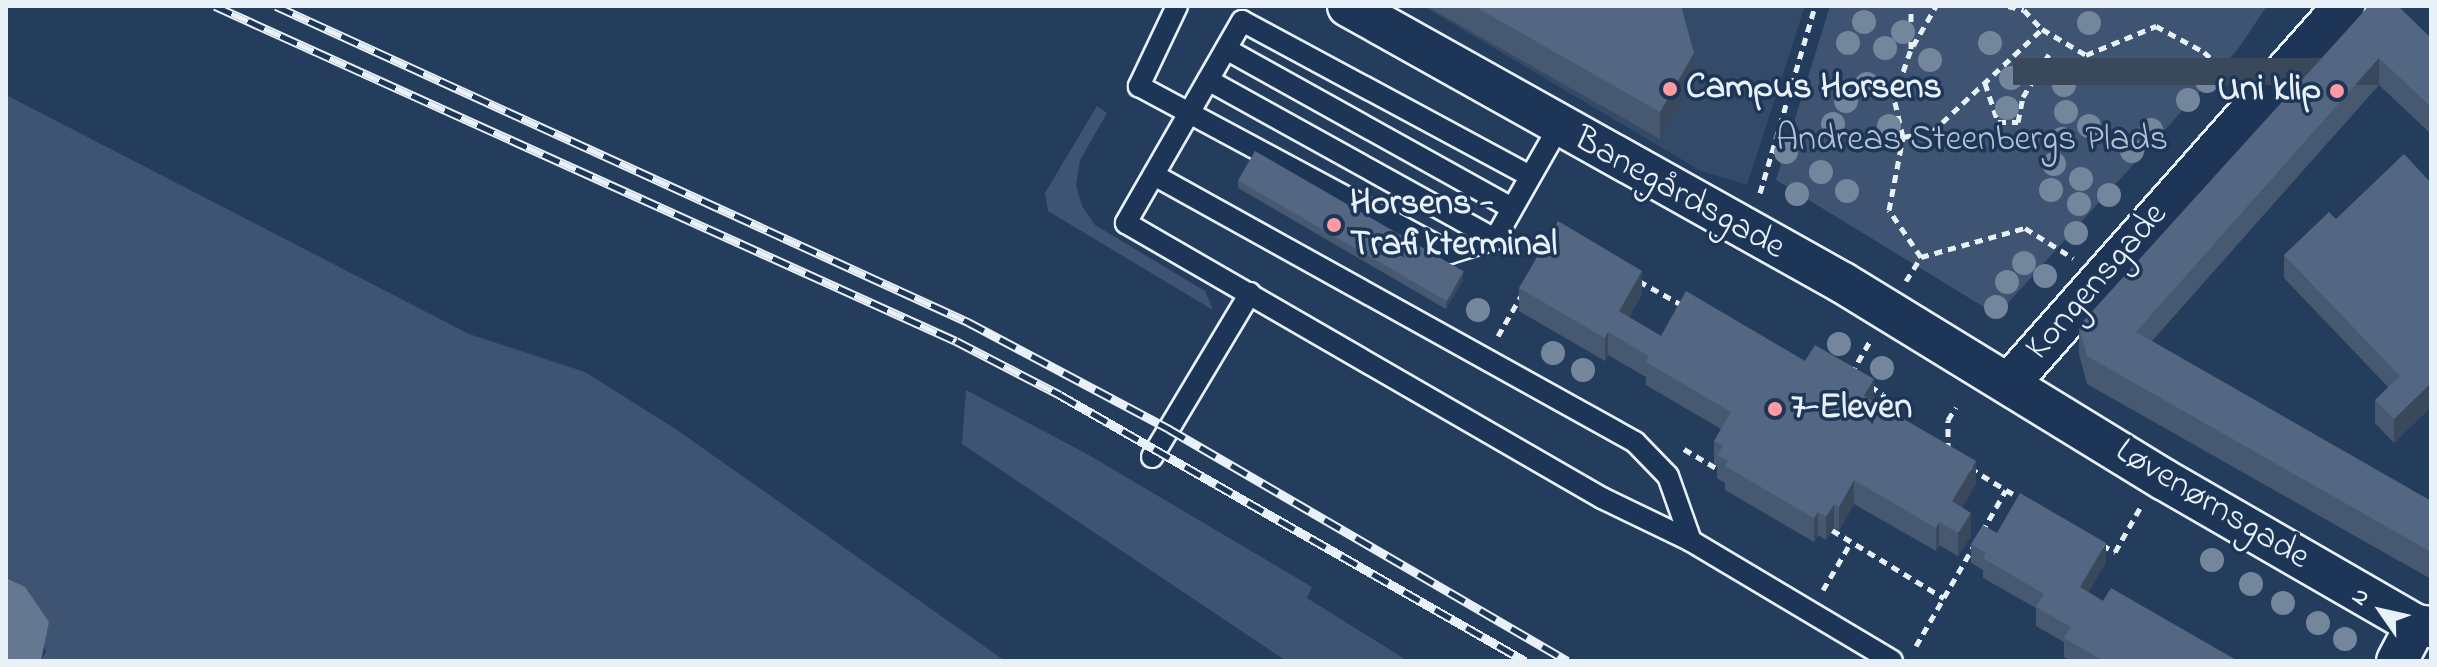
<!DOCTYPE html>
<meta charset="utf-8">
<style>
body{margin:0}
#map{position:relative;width:2437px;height:667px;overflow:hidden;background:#253d5d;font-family:"Indie Flower",sans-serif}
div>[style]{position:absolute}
.built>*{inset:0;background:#334a68}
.green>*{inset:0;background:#3e5472}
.water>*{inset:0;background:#657890}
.path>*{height:5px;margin-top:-2.5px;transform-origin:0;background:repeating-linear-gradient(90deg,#e8f1f8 0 8px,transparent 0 14px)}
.roads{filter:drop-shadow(2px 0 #e8f1f8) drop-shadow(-2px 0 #e8f1f8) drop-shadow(0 2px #e8f1f8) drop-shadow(0 -2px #e8f1f8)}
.lane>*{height:20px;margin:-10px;padding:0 10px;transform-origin:10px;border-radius:10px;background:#1d3557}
.street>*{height:40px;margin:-20px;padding:0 20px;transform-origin:20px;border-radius:20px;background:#1d3557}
.rail>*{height:9px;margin-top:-4.5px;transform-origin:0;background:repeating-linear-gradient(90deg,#1d3557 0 18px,#e8f1f8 0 36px);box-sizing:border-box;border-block:2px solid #e8f1f8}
.trees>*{width:24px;height:24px;margin:-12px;border-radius:50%;background:#74869c}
.wall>*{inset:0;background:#475970}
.shaded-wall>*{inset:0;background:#3a485b;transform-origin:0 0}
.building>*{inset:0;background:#536782;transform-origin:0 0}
.dots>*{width:22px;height:22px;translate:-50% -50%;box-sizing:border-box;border:4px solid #1d3557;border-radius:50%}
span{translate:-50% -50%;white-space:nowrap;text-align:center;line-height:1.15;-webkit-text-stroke:7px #1d3557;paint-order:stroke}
.poi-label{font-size:36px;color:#e8f1f8;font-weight:700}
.left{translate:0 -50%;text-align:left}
.right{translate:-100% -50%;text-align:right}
.park-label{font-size:36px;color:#b5c2d0}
.street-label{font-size:36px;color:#e8f1f8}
.frame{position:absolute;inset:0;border:8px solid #e8f1f8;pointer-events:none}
.north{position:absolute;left:2341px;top:571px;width:80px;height:80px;-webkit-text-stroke:6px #1d3557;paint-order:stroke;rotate:304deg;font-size:22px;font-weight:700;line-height:32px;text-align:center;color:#e8f1f8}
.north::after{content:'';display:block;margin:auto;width:28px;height:36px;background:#e8f1f8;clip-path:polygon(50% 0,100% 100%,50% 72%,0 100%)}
</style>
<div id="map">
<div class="built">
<i style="clip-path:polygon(1423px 6px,1805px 6px,1747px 185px,1701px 171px)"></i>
</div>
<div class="green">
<i style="clip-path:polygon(1830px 6px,2267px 6px,2238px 49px,1997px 315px,1776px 180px)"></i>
<i style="clip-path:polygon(6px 95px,469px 334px,585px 372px,677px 430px,1005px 661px,41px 661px,46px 651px,25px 588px,6px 578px)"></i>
<i style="clip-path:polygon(1097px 106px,1107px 113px,1080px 160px,1076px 185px,1082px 206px,1095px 225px,1205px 291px,1213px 310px,1048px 211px,1045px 193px)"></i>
<i style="clip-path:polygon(966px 390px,1087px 454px,1312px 587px,1307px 598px,1408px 661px,1286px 661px,962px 444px)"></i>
</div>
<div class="water">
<i style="clip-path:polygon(6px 578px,25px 587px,49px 622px,41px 661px,6px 661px)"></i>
</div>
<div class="path">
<i style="left:2008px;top:6px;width:16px;rotate:14deg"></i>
<i style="left:2024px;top:10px;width:26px;rotate:47deg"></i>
<i style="left:2042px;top:29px;width:51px;rotate:30.6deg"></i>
<i style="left:2086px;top:55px;width:76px;rotate:-22.5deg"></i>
<i style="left:2156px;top:26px;width:55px;rotate:28.4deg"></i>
<i style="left:2204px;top:52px;width:38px;rotate:43deg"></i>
<i style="left:1913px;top:46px;width:46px;rotate:-60.1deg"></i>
<i style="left:1985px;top:83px;width:41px;rotate:71.6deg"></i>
<i style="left:1998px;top:122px;width:20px"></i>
<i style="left:2018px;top:122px;width:25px;rotate:-79deg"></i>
<i style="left:2023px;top:97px;width:50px;rotate:-58.8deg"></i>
<i style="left:1903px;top:137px;width:29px;rotate:-10deg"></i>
<i style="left:1932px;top:132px;width:151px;rotate:-43.1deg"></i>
<i style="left:1760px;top:193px;width:195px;rotate:-73.6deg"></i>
<i style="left:1921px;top:257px;width:108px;rotate:-15.6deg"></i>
<i style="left:2025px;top:228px;width:57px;rotate:32deg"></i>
<i style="left:1639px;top:281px;width:49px;rotate:29.2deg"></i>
<i style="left:1906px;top:281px;width:28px;rotate:-58deg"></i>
<i style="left:1921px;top:257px;width:57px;rotate:-124.2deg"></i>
<i style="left:1889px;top:210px;width:74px;rotate:-79.1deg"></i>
<i style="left:1903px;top:137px;width:40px;rotate:-103deg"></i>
<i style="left:1894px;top:98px;width:52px;rotate:-70.9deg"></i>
<i style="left:1911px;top:49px;width:43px;rotate:-90deg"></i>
<i style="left:1498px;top:336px;width:46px;rotate:-60.1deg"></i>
<i style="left:1851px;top:374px;width:38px;rotate:-60deg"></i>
<i style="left:1870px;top:386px;width:15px;rotate:32deg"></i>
<i style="left:1883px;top:394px;width:22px;rotate:77deg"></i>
<i style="left:1684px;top:449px;width:43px;rotate:30.7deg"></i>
<i style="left:1948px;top:450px;width:30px;rotate:-90deg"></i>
<i style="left:1948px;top:420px;width:15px;rotate:-58deg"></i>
<i style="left:1970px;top:468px;width:42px;rotate:31.4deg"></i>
<i style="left:1832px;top:530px;width:131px;rotate:31.3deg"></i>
<i style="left:1982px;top:532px;width:48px;rotate:-60.3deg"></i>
<i style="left:2006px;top:490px;width:21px;rotate:29deg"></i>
<i style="left:2102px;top:545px;width:15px;rotate:28deg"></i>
<i style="left:2115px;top:552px;width:51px;rotate:-60.4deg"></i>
<i style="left:1823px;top:590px;width:56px;rotate:-59.7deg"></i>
<i style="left:1916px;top:646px;width:118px;rotate:-60deg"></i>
</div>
<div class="roads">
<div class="lane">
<i style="left:1177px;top:6px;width:89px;rotate:115.4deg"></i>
<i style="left:1139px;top:86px;width:353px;rotate:28.2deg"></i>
<i style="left:1450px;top:253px;width:47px;rotate:-17.3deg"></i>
<i style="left:1495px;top:239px;width:128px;rotate:-60.4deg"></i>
<i style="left:1226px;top:49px;width:327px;rotate:29.1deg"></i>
<i style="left:1208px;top:80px;width:328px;rotate:29deg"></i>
<i style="left:1154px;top:175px;width:550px;rotate:29.03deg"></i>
<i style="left:1635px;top:442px;width:47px;rotate:45.9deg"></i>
<i style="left:1668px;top:476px;width:69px;rotate:70.5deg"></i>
<i style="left:1530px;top:176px;width:327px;rotate:-151.7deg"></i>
<i style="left:1242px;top:21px;width:233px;rotate:119.9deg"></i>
<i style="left:1126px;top:223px;width:550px;rotate:30.02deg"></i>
<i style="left:1602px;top:498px;width:99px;rotate:25.8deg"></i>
<i style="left:1691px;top:541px;width:234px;rotate:30.8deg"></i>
<i style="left:1152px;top:457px;width:191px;rotate:-59.1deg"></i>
</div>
<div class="street">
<i style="left:1348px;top:6px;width:567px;rotate:29.23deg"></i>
<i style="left:1843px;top:283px;width:375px;rotate:31.5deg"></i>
<i style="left:2163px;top:479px;width:292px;rotate:30deg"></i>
<i style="left:2416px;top:625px;width:15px;rotate:8deg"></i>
<i style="left:2011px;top:381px;width:502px;rotate:-48.39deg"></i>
<i style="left:2397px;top:661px;width:41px;rotate:-62.2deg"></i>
</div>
</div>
<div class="rail">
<i style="left:215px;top:6px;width:813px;rotate:24.33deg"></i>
<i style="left:956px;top:341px;width:117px;rotate:27.4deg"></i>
<i style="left:1060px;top:395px;width:536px;rotate:29.77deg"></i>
<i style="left:276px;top:6px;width:761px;rotate:24.54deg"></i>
<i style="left:968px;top:322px;width:228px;rotate:28deg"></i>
<i style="left:1169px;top:429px;width:461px;rotate:30.2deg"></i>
</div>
<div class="trees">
<i style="left:1864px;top:22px"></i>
<i style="left:2089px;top:23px"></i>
<i style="left:1903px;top:32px"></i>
<i style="left:1848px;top:43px"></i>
<i style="left:1990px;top:43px"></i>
<i style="left:1885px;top:48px"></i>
<i style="left:1930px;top:60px"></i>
<i style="left:2011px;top:78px"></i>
<i style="left:2207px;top:81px"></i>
<i style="left:1867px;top:84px"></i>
<i style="left:2064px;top:85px"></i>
<i style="left:2188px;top:100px"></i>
<i style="left:1846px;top:101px"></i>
<i style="left:2007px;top:108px"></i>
<i style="left:2066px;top:112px"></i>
<i style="left:1833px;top:124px"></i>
<i style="left:1889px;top:126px"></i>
<i style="left:2089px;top:126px"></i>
<i style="left:2151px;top:130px"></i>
<i style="left:2062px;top:139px"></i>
<i style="left:2132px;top:151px"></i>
<i style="left:1786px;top:152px"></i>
<i style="left:2054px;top:164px"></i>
<i style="left:1821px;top:172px"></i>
<i style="left:2081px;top:179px"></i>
<i style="left:2051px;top:190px"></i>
<i style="left:1847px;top:191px"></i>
<i style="left:1797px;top:194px"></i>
<i style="left:2109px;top:195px"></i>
<i style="left:2079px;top:204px"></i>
<i style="left:2076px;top:233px"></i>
<i style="left:2024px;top:263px"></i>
<i style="left:2045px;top:276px"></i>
<i style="left:2007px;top:282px"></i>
<i style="left:1996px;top:307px"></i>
<i style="left:1478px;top:310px"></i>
<i style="left:1839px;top:344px"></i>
<i style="left:1553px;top:353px"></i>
<i style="left:1882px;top:368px"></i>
<i style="left:1583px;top:370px"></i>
<i style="left:2212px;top:560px"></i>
<i style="left:2251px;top:584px"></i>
<i style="left:2283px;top:603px"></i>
<i style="left:2318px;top:623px"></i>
<i style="left:2345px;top:639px"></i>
</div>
<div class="wall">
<i style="clip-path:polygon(1426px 6px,1681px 6px,1694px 80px,1660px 139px)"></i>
<i style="clip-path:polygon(2368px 7px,2431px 38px,2431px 134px,2379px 85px,2152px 341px,2431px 501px,2431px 579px,2087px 384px,2079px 354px,2079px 326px)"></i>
<i style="clip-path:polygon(1238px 181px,1463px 280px,1446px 309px,1238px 188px)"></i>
<i style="clip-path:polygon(2431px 183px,2431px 407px,2394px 443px,2375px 423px,2375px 400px,2388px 387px,2284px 278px,2284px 255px,2336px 219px)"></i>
<i style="clip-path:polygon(1519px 288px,1642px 294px,1629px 317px,1661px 336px,1874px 401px,1976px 484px,1962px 507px,1971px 536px,1958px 556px,1939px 545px,1936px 551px,1854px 504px,1839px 530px,1834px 528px,1826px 540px,1818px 535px,1814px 542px,1725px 490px,1725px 483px,1717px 478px,1717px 466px,1714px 464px,1714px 441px,1721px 429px,1646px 385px,1646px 377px,1608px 355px,1605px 361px,1519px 311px)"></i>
<i style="clip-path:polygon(1997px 533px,2106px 562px,2088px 592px,2103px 601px,2238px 661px,2070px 661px,2064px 657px,2064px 642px,2036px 626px,2036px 608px,1983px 578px,1983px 570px,1971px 563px,1971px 544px)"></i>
</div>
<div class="shaded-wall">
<i style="clip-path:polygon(1694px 53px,1694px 80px,1660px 139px,1660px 112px)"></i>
<i style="left:2379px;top:58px;width:27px;height:366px;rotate:90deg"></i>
<i style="clip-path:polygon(1642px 271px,1642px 294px,1619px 334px,1619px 311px)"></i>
<i style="clip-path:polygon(1463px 272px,1463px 280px,1446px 309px,1446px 302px)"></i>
<i style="clip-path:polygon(1608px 332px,1608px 355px,1605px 361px,1605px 338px)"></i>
<i style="clip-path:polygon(1874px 379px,1874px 403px,1864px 396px)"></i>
<i style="clip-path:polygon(2431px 383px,2431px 407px,2394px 443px,2394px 419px)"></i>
<i style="clip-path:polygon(1976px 461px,1976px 484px,1952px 525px,1952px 501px)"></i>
<i style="clip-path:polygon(1854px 480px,1854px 504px,1839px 530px,1839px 507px)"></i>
<i style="clip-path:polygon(1834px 504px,1834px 528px,1826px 540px,1826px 517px)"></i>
<i style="clip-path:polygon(1818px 512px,1818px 535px,1814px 542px,1814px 518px)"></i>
<i style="clip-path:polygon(1971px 513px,1971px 536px,1958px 556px,1958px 533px)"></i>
<i style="clip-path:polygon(1939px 522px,1939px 545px,1936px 551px,1936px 528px)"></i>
<i style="clip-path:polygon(2106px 543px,2106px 562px,2080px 606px,2080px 587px)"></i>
</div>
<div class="building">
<i style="clip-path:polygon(1474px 6px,1681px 6px,1694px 53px,1660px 112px)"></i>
<i style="clip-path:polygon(2398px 6px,2431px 38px,2431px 107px,2379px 58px,2136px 332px,2431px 501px,2431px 552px,2087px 356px,2079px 326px,2368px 7px)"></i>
<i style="left:1255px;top:151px;width:241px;height:34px;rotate:30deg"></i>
<i style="clip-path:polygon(2404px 154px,2431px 183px,2431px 383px,2394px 419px,2375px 400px,2400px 376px,2284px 255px,2329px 212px,2336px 219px)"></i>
<i style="clip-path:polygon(1558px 221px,1642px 271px,1619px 311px,1661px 336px,1686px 291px,1805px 361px,1815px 345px,1874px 379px,1864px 396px,1976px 461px,1952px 501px,1971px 513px,1958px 533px,1939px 522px,1936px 528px,1854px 480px,1839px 507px,1834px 504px,1826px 517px,1818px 512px,1814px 518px,1725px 466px,1728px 461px,1717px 455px,1723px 446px,1714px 441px,1731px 412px,1646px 362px,1649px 356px,1608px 332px,1605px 338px,1519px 288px)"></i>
<i style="clip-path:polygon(2020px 493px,2106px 543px,2080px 587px,2103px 601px,2111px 588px,2238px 661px,2104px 661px,2064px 638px,2071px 627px,2036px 607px,2044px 594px,1983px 558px,1986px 553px,1971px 544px,1983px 525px,1997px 533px)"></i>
</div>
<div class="dots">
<i style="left:1670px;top:89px;background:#ff9aa2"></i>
<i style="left:2337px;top:91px;background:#ff9aa2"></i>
<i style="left:1334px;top:225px;background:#ff9aa2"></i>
<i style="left:1775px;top:409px;background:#ff9aa2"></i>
</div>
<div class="poi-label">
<span class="left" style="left:1686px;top:89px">Campus Horsens</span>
<span class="right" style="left:2321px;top:91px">Uni klip</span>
<span class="left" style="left:1350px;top:225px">Horsens -<br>Trafikterminal</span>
<span class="left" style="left:1791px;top:409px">7-Eleven</span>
</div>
<div class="park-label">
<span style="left:1972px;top:141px">Andreas Steenbergs Plads</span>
</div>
<div class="street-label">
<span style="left:1679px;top:194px;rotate:29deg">Banegårdsgade</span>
<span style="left:2097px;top:282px;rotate:-49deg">Kongensgade</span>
<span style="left:2212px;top:505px;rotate:31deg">Løvenørnsgade</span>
</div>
<div class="frame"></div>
<div class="north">N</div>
</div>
